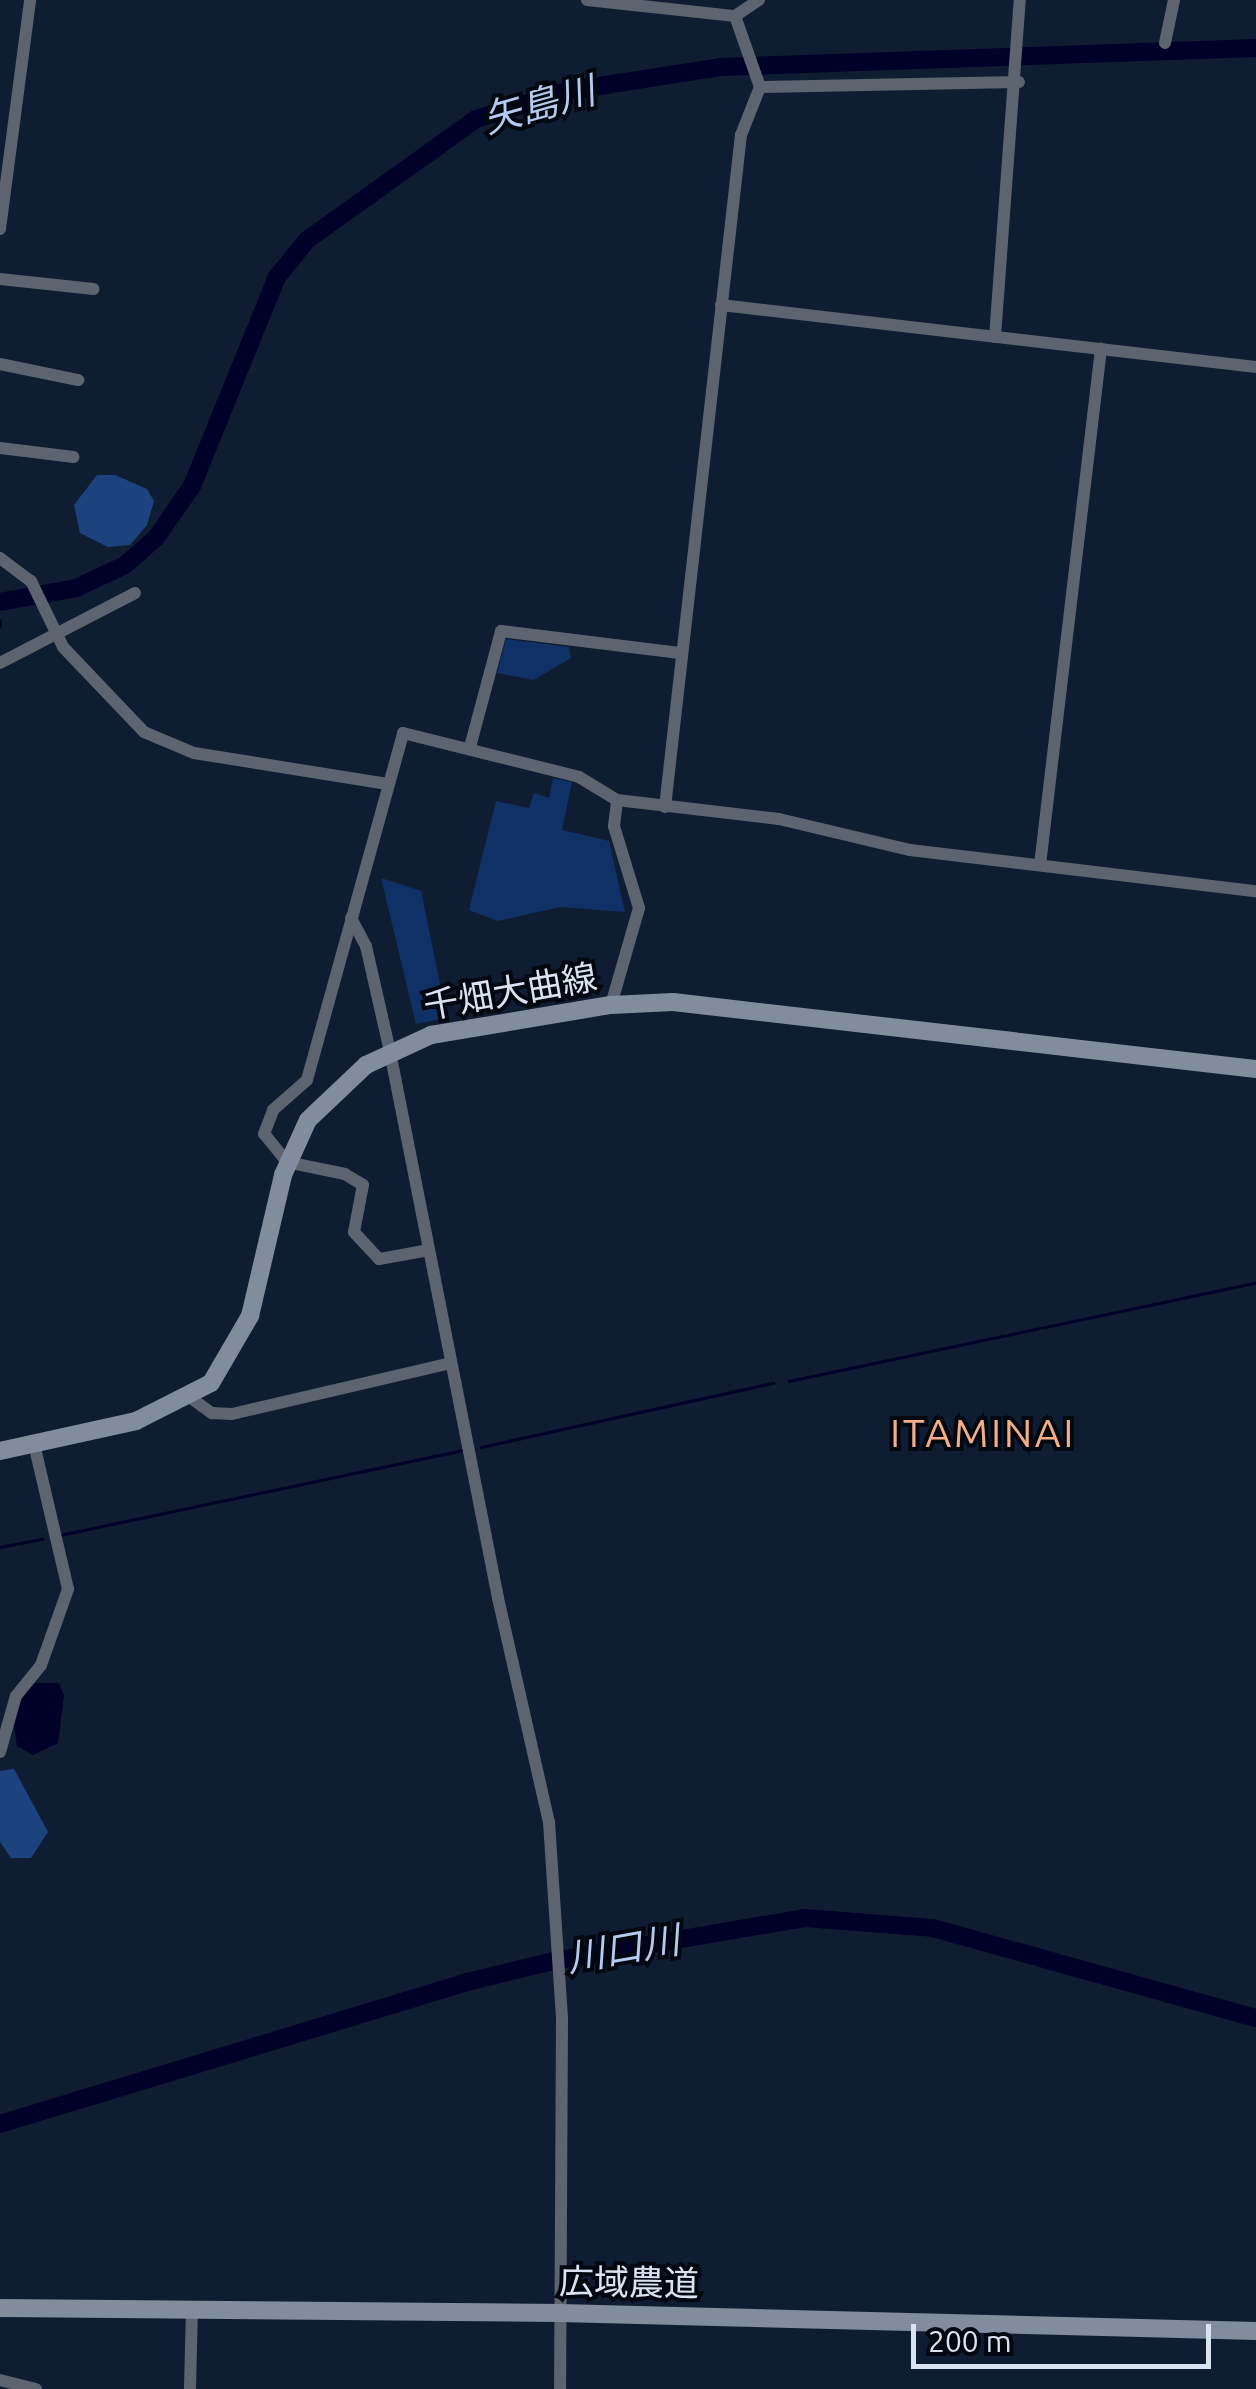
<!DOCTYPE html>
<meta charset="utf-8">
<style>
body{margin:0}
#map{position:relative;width:1256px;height:2389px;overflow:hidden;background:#0f1d32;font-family:Ubuntu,"Noto Sans JP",sans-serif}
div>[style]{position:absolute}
.green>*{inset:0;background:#103165}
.forest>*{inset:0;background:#1d437f}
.water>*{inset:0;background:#000129}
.stream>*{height:2.5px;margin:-1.25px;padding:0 1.25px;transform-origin:1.25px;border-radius:1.25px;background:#000129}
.river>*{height:18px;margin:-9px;padding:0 9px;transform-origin:9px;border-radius:9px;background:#000129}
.street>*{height:12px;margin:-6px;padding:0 6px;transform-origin:6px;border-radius:6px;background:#5d6470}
.secondary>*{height:18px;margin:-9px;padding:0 9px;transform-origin:9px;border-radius:9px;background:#818d9f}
span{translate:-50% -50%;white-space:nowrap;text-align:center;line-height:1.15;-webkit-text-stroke:8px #030710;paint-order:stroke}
.street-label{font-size:35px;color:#dae3f2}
.water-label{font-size:38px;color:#b4caee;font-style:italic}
.quarter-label{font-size:40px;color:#f5ad86;letter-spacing:2.5px}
.scale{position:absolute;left:911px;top:2324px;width:300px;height:45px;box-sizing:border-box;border:5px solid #dae3f2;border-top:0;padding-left:12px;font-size:30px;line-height:35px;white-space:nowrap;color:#dae3f2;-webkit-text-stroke:8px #030710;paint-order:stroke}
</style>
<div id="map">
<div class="green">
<i style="clip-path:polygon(506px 639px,569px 647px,571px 658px,534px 680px,497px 673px)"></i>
<i style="clip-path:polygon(553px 778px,572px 782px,562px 830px,609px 841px,625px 912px,560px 907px,498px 921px,469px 910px,496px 801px,529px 808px,534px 793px,549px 798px)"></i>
<i style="clip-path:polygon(381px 878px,421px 891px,447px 1018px,416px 1024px)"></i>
</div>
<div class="forest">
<i style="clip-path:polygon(97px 475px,115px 475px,147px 489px,154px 501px,147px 525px,130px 545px,108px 547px,80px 533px,74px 505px)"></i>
<i style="clip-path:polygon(14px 1769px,48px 1832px,31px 1858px,11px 1858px,0 1842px,0 1771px)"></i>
</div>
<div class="water">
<i style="clip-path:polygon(33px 1683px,59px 1683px,64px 1696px,58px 1743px,33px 1755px,17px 1746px,14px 1726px,23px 1690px)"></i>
</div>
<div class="stream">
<i style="left:0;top:620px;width:6px;rotate:90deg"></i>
<i style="left:789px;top:1381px;width:477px;rotate:-11.9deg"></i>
<i style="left:481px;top:1447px;width:299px;rotate:-12.4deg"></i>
<i style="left:60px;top:1535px;width:413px;rotate:-11.9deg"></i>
<i style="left:0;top:1547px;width:43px;rotate:-10.8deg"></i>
</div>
<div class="river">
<i style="left:0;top:602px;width:77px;rotate:-10.4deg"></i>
<i style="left:76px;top:588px;width:54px;rotate:-25.1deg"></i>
<i style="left:125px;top:565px;width:41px;rotate:-41.1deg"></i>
<i style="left:156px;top:538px;width:63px;rotate:-55.3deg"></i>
<i style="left:192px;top:486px;width:226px;rotate:-67.9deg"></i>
<i style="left:277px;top:277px;width:48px;rotate:-51deg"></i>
<i style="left:307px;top:240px;width:208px;rotate:-35.6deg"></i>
<i style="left:476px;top:119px;width:95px;rotate:-17.1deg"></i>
<i style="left:567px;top:91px;width:155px;rotate:-8.9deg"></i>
<i style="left:720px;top:67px;width:536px;rotate:-2.03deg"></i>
<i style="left:0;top:2124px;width:488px;rotate:-16.9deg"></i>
<i style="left:467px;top:1982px;width:89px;rotate:-13.7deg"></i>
<i style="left:553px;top:1961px;width:255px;rotate:-9.7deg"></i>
<i style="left:804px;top:1918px;width:129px;rotate:4.4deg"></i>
<i style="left:933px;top:1928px;width:335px;rotate:15.6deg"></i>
</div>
<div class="street">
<i style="left:587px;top:0;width:149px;rotate:6.2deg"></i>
<i style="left:735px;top:16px;width:29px;rotate:-34deg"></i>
<i style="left:1165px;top:43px;width:44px;rotate:-78.2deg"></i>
<i style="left:760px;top:87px;width:259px;rotate:-1.1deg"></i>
<i style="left:0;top:229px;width:231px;rotate:-82.5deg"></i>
<i style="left:0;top:279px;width:94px;rotate:6.1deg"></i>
<i style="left:721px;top:305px;width:539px;rotate:6.61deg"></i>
<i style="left:995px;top:337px;width:338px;rotate:-85.8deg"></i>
<i style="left:0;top:364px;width:80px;rotate:11.6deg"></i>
<i style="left:0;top:448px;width:74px;rotate:7deg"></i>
<i style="left:0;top:558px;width:39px;rotate:37deg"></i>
<i style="left:31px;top:581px;width:73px;rotate:64.1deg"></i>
<i style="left:63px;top:647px;width:117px;rotate:46.4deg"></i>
<i style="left:144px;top:732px;width:54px;rotate:22.8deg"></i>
<i style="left:194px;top:753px;width:196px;rotate:9.1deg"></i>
<i style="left:0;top:663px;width:152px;rotate:-27.4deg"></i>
<i style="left:470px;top:747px;width:120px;rotate:-75deg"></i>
<i style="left:501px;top:631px;width:180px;rotate:7deg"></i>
<i style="left:665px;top:807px;width:676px;rotate:-83.55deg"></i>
<i style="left:741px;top:135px;width:52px;rotate:-68.4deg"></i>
<i style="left:760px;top:87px;width:75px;rotate:-109.4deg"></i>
<i style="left:1040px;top:865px;width:520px;rotate:-83.26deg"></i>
<i style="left:351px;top:918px;width:32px;rotate:62deg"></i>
<i style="left:366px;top:946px;width:109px;rotate:77.2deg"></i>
<i style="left:390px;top:1052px;width:557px;rotate:78.81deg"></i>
<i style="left:498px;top:1598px;width:230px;rotate:77.2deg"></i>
<i style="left:549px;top:1822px;width:198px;rotate:86.2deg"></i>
<i style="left:562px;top:2020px;width:369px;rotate:90.3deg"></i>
<i style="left:611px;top:1005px;width:101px;rotate:-73.9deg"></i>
<i style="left:639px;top:908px;width:86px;rotate:-107deg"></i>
<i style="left:614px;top:826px;width:26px;rotate:-83deg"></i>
<i style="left:429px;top:1250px;width:51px;rotate:169.8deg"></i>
<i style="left:379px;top:1259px;width:37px;rotate:-133deg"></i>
<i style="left:354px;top:1232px;width:48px;rotate:-79.2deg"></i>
<i style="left:363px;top:1185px;width:21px;rotate:-149deg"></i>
<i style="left:345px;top:1174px;width:59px;rotate:-168.3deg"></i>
<i style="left:287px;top:1162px;width:36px;rotate:-129deg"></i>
<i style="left:264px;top:1134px;width:26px;rotate:-69deg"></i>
<i style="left:273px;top:1110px;width:45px;rotate:-41.4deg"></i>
<i style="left:307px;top:1080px;width:360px;rotate:-74.5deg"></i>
<i style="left:403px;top:733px;width:181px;rotate:14deg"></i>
<i style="left:579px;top:777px;width:44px;rotate:31.2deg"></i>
<i style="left:617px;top:800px;width:163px;rotate:6.7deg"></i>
<i style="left:779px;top:819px;width:135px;rotate:13.3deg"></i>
<i style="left:910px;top:850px;width:348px;rotate:6.8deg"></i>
<i style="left:191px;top:1398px;width:26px;rotate:36deg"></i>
<i style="left:212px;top:1413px;width:20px;rotate:3deg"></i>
<i style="left:232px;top:1414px;width:225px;rotate:-13.1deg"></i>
<i style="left:0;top:1752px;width:58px;rotate:-74.1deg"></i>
<i style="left:16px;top:1696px;width:40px;rotate:-51deg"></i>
<i style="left:41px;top:1665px;width:81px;rotate:-70.4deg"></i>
<i style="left:68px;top:1589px;width:149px;rotate:-103.2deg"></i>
<i style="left:0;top:2380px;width:37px;rotate:14deg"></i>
<i style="left:190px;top:2389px;width:82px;rotate:-88.6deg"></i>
</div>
<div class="secondary">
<i style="left:0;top:1451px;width:139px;rotate:-12.4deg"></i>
<i style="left:136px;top:1421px;width:84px;rotate:-26.9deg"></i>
<i style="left:211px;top:1383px;width:78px;rotate:-59.8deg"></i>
<i style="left:250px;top:1316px;width:145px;rotate:-76.8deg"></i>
<i style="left:283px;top:1175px;width:60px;rotate:-65.6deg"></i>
<i style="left:308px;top:1120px;width:80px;rotate:-43.5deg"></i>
<i style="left:366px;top:1065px;width:72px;rotate:-24.8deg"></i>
<i style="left:431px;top:1035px;width:182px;rotate:-9.5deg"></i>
<i style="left:611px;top:1005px;width:62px;rotate:-2.8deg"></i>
<i style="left:673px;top:1002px;width:587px;rotate:6.56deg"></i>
<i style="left:0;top:2308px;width:560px;rotate:0.51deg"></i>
<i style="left:560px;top:2313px;width:696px;rotate:1.48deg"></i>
</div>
<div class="street-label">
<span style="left:510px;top:991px;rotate:-10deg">千畑大曲線</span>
<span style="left:629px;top:2282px;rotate:1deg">広域農道</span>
</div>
<div class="water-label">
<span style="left:539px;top:105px;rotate:-16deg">矢島川</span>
<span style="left:623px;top:1949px;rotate:-10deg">川口川</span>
</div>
<div class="quarter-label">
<span style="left:983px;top:1433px">ITAMINAI</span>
</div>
<div class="scale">200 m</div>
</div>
